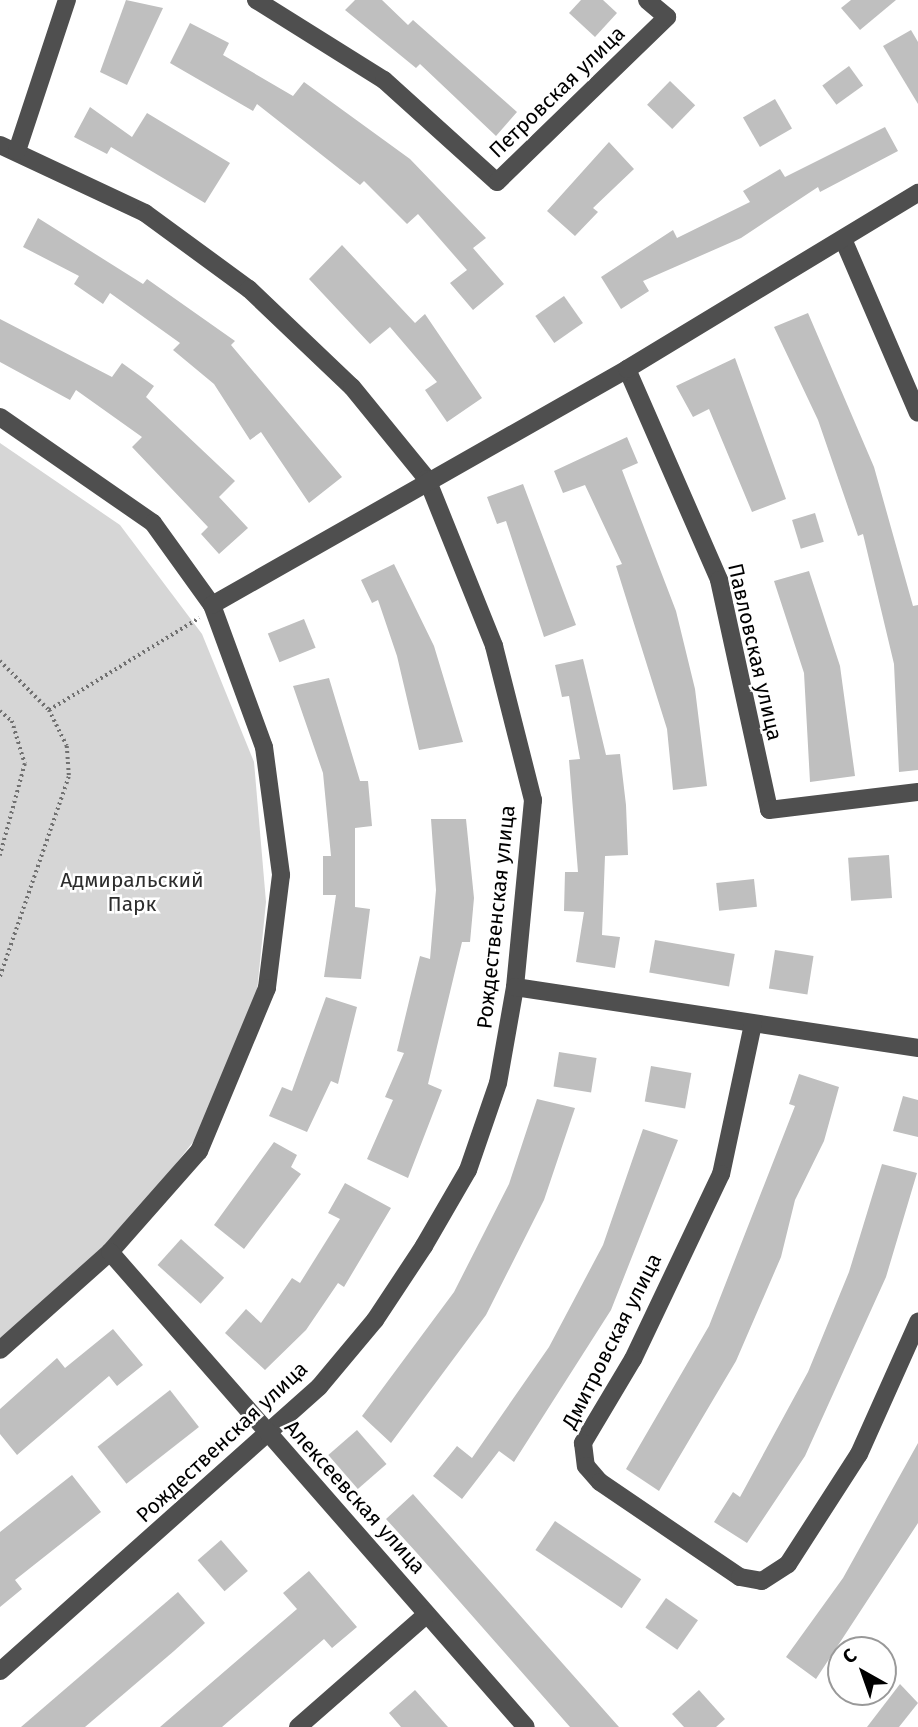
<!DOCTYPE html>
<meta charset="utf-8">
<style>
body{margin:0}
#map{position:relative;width:918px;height:1727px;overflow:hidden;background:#fff;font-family:"Fira Sans",sans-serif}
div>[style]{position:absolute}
.green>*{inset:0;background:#d6d6d6}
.building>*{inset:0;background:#bfbfbf;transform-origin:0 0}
.path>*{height:3.5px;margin-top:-1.75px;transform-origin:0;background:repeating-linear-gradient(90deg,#717171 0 2px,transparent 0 5.5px)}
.minor>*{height:18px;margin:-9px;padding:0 9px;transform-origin:9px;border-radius:9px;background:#4f4f4f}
span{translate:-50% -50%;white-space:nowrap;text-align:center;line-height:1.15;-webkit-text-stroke:5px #fff;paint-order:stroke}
.street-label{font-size:21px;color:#000}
.park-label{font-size:21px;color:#2d2d2d}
.north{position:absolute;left:827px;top:1636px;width:70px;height:70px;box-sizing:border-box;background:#fff;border:2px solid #999;border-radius:50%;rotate:320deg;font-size:19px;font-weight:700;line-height:28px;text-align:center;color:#000}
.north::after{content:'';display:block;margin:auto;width:24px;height:32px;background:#000;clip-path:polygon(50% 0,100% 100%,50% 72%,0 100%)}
</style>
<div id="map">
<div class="green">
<i style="clip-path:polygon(0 443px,120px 525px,202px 634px,254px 762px,266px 902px,256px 1001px,204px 1128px,115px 1241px,0 1339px)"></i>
</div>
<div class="building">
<i style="clip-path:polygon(126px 0,163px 8px,127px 85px,100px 72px)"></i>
<i style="clip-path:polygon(355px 0,382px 0,408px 25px,413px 20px,517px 112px,496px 136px,420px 64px,416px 68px,345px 10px)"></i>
<i style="clip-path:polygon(581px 0,603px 0,617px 13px,595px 37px,569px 13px)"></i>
<i style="clip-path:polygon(851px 0,896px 0,860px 30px,841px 8px)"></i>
<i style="clip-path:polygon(190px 23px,229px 43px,223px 55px,293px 96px,304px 82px,410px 159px,486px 238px,473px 248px,504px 284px,473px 310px,450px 283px,467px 270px,418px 214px,407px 224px,364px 181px,360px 185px,257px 104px,253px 111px,170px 63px)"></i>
<i style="clip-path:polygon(911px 30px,918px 42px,918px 104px,883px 46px)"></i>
<i style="left:849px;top:66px;width:24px;height:33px;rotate:54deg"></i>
<i style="left:670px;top:81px;width:35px;height:33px;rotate:44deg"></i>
<i style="left:775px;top:99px;width:34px;height:37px;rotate:60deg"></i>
<i style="clip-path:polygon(90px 107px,132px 137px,147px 113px,230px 163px,205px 203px,111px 147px,107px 154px,74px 137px)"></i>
<i style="clip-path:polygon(885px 127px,898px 151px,820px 192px,818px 187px,741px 238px,643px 281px,649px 291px,621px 309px,601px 277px,673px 230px,677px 238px,750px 202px,743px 191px,780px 169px,785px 177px)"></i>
<i style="clip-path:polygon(609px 142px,634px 169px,593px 208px,598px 212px,575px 236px,547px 211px)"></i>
<i style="clip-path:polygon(38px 218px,143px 284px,147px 279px,235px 341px,231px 345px,342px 477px,309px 503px,261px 432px,250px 440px,214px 384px,173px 350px,180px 343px,110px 293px,103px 304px,74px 284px,79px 276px,23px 247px)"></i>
<i style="clip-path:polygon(342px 245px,415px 323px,425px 314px,482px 398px,447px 422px,425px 390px,437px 382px,390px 327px,370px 344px,309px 279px)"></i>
<i style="left:564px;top:296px;width:33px;height:35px;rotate:55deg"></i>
<i style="clip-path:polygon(808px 313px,874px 467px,913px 606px,918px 605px,918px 770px,899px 772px,894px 664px,863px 534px,858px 536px,818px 420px,774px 327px)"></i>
<i style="clip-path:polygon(0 319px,112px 377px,122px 363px,154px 386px,146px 397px,235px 481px,219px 497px,248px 528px,219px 554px,201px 534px,208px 527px,132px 447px,142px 437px,76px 390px,70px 400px,0 362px)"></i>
<i style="clip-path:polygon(735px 358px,786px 499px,752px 512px,709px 409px,693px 417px,676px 386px)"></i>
<i style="clip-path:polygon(627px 437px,638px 463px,622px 470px,676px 611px,695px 689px,707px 786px,673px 790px,667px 729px,616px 566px,622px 564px,585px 485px,563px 493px,554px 471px)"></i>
<i style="clip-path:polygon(523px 484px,576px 625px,544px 637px,506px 521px,497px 524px,487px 497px)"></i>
<i style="left:815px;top:513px;width:30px;height:24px;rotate:73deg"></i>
<i style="clip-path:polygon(394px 564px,434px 646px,463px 742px,419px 750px,397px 656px,378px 600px,372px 603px,361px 580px)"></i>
<i style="clip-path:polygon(809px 571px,840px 666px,855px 776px,810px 782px,804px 673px,774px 581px)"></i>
<i style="left:304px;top:619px;width:31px;height:39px;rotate:68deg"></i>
<i style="clip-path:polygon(583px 659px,606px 755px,620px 754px,626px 805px,628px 855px,605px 856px,602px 935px,620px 937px,615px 968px,576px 962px,584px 912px,564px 911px,565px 872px,578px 872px,569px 760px,580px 759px,569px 696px,562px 697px,555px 665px)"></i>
<i style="clip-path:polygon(329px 678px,360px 781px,368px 781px,372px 826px,355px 828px,355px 907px,370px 909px,361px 979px,324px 977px,336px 895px,323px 895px,323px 856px,331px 856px,323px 773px,293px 686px)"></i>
<i style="clip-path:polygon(431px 819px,466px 819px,474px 898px,470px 942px,462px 942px,428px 1084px,442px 1090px,408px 1178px,367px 1159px,393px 1100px,385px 1097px,404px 1053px,397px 1051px,420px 956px,430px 959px,436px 890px)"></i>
<i style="left:889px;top:855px;width:43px;height:41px;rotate:86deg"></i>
<i style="left:754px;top:879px;width:28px;height:38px;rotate:84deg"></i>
<i style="left:655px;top:940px;width:81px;height:33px;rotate:10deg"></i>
<i style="left:775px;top:950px;width:39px;height:39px;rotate:9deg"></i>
<i style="clip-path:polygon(326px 997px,357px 1007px,338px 1084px,331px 1081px,307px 1132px,269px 1116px,282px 1087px,292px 1091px)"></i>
<i style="left:559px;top:1052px;width:38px;height:35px;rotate:9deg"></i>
<i style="left:651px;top:1066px;width:41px;height:36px;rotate:10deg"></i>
<i style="clip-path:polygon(799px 1074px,839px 1087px,824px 1141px,795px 1200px,781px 1257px,736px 1361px,659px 1491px,626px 1469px,709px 1326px,795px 1106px,789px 1104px)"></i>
<i style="clip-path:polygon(903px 1096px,918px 1100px,918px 1137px,893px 1131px)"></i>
<i style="clip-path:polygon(537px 1099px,575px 1108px,544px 1200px,486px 1315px,391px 1443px,362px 1416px,454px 1292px,509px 1184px)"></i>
<i style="clip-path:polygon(643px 1129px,678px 1140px,611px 1310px,514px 1462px,499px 1451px,462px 1499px,433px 1476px,457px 1446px,472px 1458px,549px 1347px,603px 1245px)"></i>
<i style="clip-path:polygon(274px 1142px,297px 1155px,291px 1167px,301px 1174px,244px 1249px,214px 1225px)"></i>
<i style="clip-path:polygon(882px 1164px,917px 1173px,886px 1277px,805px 1456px,747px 1543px,714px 1522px,733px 1492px,740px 1497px,808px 1372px,849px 1272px)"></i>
<i style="clip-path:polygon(345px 1183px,391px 1208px,344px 1287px,338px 1283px,306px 1330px,265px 1370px,225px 1333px,246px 1309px,261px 1323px,292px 1278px,300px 1283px,340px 1219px,328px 1213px)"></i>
<i style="left:181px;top:1239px;width:58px;height:35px;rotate:42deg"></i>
<i style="clip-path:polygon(113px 1329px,143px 1365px,117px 1386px,109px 1376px,17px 1455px,0 1434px,0 1409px,57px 1358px,65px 1368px)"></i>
<i style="left:170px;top:1390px;width:47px;height:92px;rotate:52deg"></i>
<i style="left:357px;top:1430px;width:45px;height:38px;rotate:49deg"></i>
<i style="clip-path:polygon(918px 1443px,918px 1523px,816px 1679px,786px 1657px,843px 1578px)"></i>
<i style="clip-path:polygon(72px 1475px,101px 1512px,15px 1580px,22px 1589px,0 1607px,0 1532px)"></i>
<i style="clip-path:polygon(413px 1494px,532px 1629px,619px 1727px,570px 1727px,416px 1552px,386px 1519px)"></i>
<i style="left:555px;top:1521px;width:104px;height:35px;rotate:34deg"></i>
<i style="left:221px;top:1540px;width:41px;height:31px;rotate:49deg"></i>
<i style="clip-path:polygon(309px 1571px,357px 1627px,332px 1648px,324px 1639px,222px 1727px,160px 1727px,297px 1609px,283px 1593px)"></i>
<i style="clip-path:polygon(178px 1592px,205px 1623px,174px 1651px,85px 1727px,21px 1727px)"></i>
<i style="left:666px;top:1598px;width:39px;height:36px;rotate:35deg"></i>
<i style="clip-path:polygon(900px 1684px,918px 1703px,899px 1727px,867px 1727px)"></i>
<i style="clip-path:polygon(415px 1690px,448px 1727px,401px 1727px,389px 1713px)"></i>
<i style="clip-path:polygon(699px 1690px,725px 1719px,716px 1727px,684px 1727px,672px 1714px)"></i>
</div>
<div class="path">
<i style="left:0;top:661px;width:69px;rotate:45deg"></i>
<i style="left:49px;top:710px;width:40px;rotate:63.4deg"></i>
<i style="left:67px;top:746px;width:31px;rotate:86deg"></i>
<i style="left:69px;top:777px;width:212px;rotate:109deg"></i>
<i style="left:49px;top:710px;width:176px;rotate:-31.5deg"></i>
<i style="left:0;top:711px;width:16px;rotate:40deg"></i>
<i style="left:12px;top:721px;width:45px;rotate:73.2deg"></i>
<i style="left:25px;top:764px;width:95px;rotate:105.2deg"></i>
</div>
<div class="minor">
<i style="left:256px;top:0;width:151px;rotate:32deg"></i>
<i style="left:384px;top:80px;width:152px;rotate:42.1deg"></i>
<i style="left:497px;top:182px;width:237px;rotate:-44.1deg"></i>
<i style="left:667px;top:17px;width:26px;rotate:-140deg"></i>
<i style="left:0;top:145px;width:160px;rotate:25.1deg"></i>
<i style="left:145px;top:213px;width:129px;rotate:36.2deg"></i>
<i style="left:249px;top:289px;width:142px;rotate:43.6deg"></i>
<i style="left:352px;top:387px;width:119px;rotate:50.8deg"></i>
<i style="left:427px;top:479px;width:180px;rotate:68.1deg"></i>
<i style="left:494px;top:646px;width:159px;rotate:75.8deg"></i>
<i style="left:533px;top:800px;width:188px;rotate:95.5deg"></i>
<i style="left:515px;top:987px;width:97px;rotate:100deg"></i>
<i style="left:498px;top:1083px;width:92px;rotate:109deg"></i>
<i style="left:468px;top:1170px;width:88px;rotate:120.1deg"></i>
<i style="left:424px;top:1246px;width:89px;rotate:123.5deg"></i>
<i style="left:375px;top:1320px;width:87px;rotate:129.9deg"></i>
<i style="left:319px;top:1387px;width:427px;rotate:138.3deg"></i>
<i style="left:17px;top:151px;width:159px;rotate:-71.7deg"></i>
<i style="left:843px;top:239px;width:189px;rotate:66.7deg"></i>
<i style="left:627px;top:369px;width:230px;rotate:66.4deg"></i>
<i style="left:719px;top:580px;width:235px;rotate:77.7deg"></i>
<i style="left:769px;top:810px;width:150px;rotate:-6.9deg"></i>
<i style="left:0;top:417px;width:186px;rotate:34.7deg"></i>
<i style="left:153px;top:523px;width:101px;rotate:54.3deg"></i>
<i style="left:212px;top:605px;width:151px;rotate:69.9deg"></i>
<i style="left:264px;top:747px;width:129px;rotate:82.4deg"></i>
<i style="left:281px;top:875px;width:114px;rotate:97.1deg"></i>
<i style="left:267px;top:988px;width:177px;rotate:112.6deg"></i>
<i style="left:199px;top:1151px;width:135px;rotate:131.4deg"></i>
<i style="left:110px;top:1252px;width:147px;rotate:138.3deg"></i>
<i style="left:212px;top:605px;width:477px;rotate:-29.6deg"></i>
<i style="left:627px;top:369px;width:340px;rotate:-31.2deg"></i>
<i style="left:515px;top:987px;width:408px;rotate:8.6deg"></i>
<i style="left:753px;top:1024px;width:153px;rotate:102deg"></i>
<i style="left:721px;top:1174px;width:205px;rotate:115.4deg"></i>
<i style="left:633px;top:1359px;width:98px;rotate:120.8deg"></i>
<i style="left:583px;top:1443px;width:23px;rotate:83deg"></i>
<i style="left:586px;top:1466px;width:21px;rotate:49deg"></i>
<i style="left:600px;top:1482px;width:169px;rotate:34.2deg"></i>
<i style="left:740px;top:1577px;width:22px;rotate:10deg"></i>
<i style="left:762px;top:1581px;width:31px;rotate:-33deg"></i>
<i style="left:788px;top:1564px;width:131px;rotate:-57.2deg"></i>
<i style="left:859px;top:1454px;width:145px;rotate:-65.9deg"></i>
<i style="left:110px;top:1252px;width:631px;rotate:48.79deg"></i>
<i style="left:298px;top:1727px;width:171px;rotate:-41.2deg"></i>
</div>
<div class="street-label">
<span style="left:557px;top:92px;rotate:-44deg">Петровская улица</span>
<span style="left:755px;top:652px;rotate:77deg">Павловская улица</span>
<span style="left:496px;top:917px;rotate:-84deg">Рождественская улица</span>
<span style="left:612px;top:1341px;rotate:-63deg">Дмитровская улица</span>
<span style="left:222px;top:1442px;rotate:-43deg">Рождественская улица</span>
<span style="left:355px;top:1497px;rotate:48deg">Алексеевская улица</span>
</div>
<div class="park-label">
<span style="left:132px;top:892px">Адмиральский<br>Парк</span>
</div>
<div class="north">С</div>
</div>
